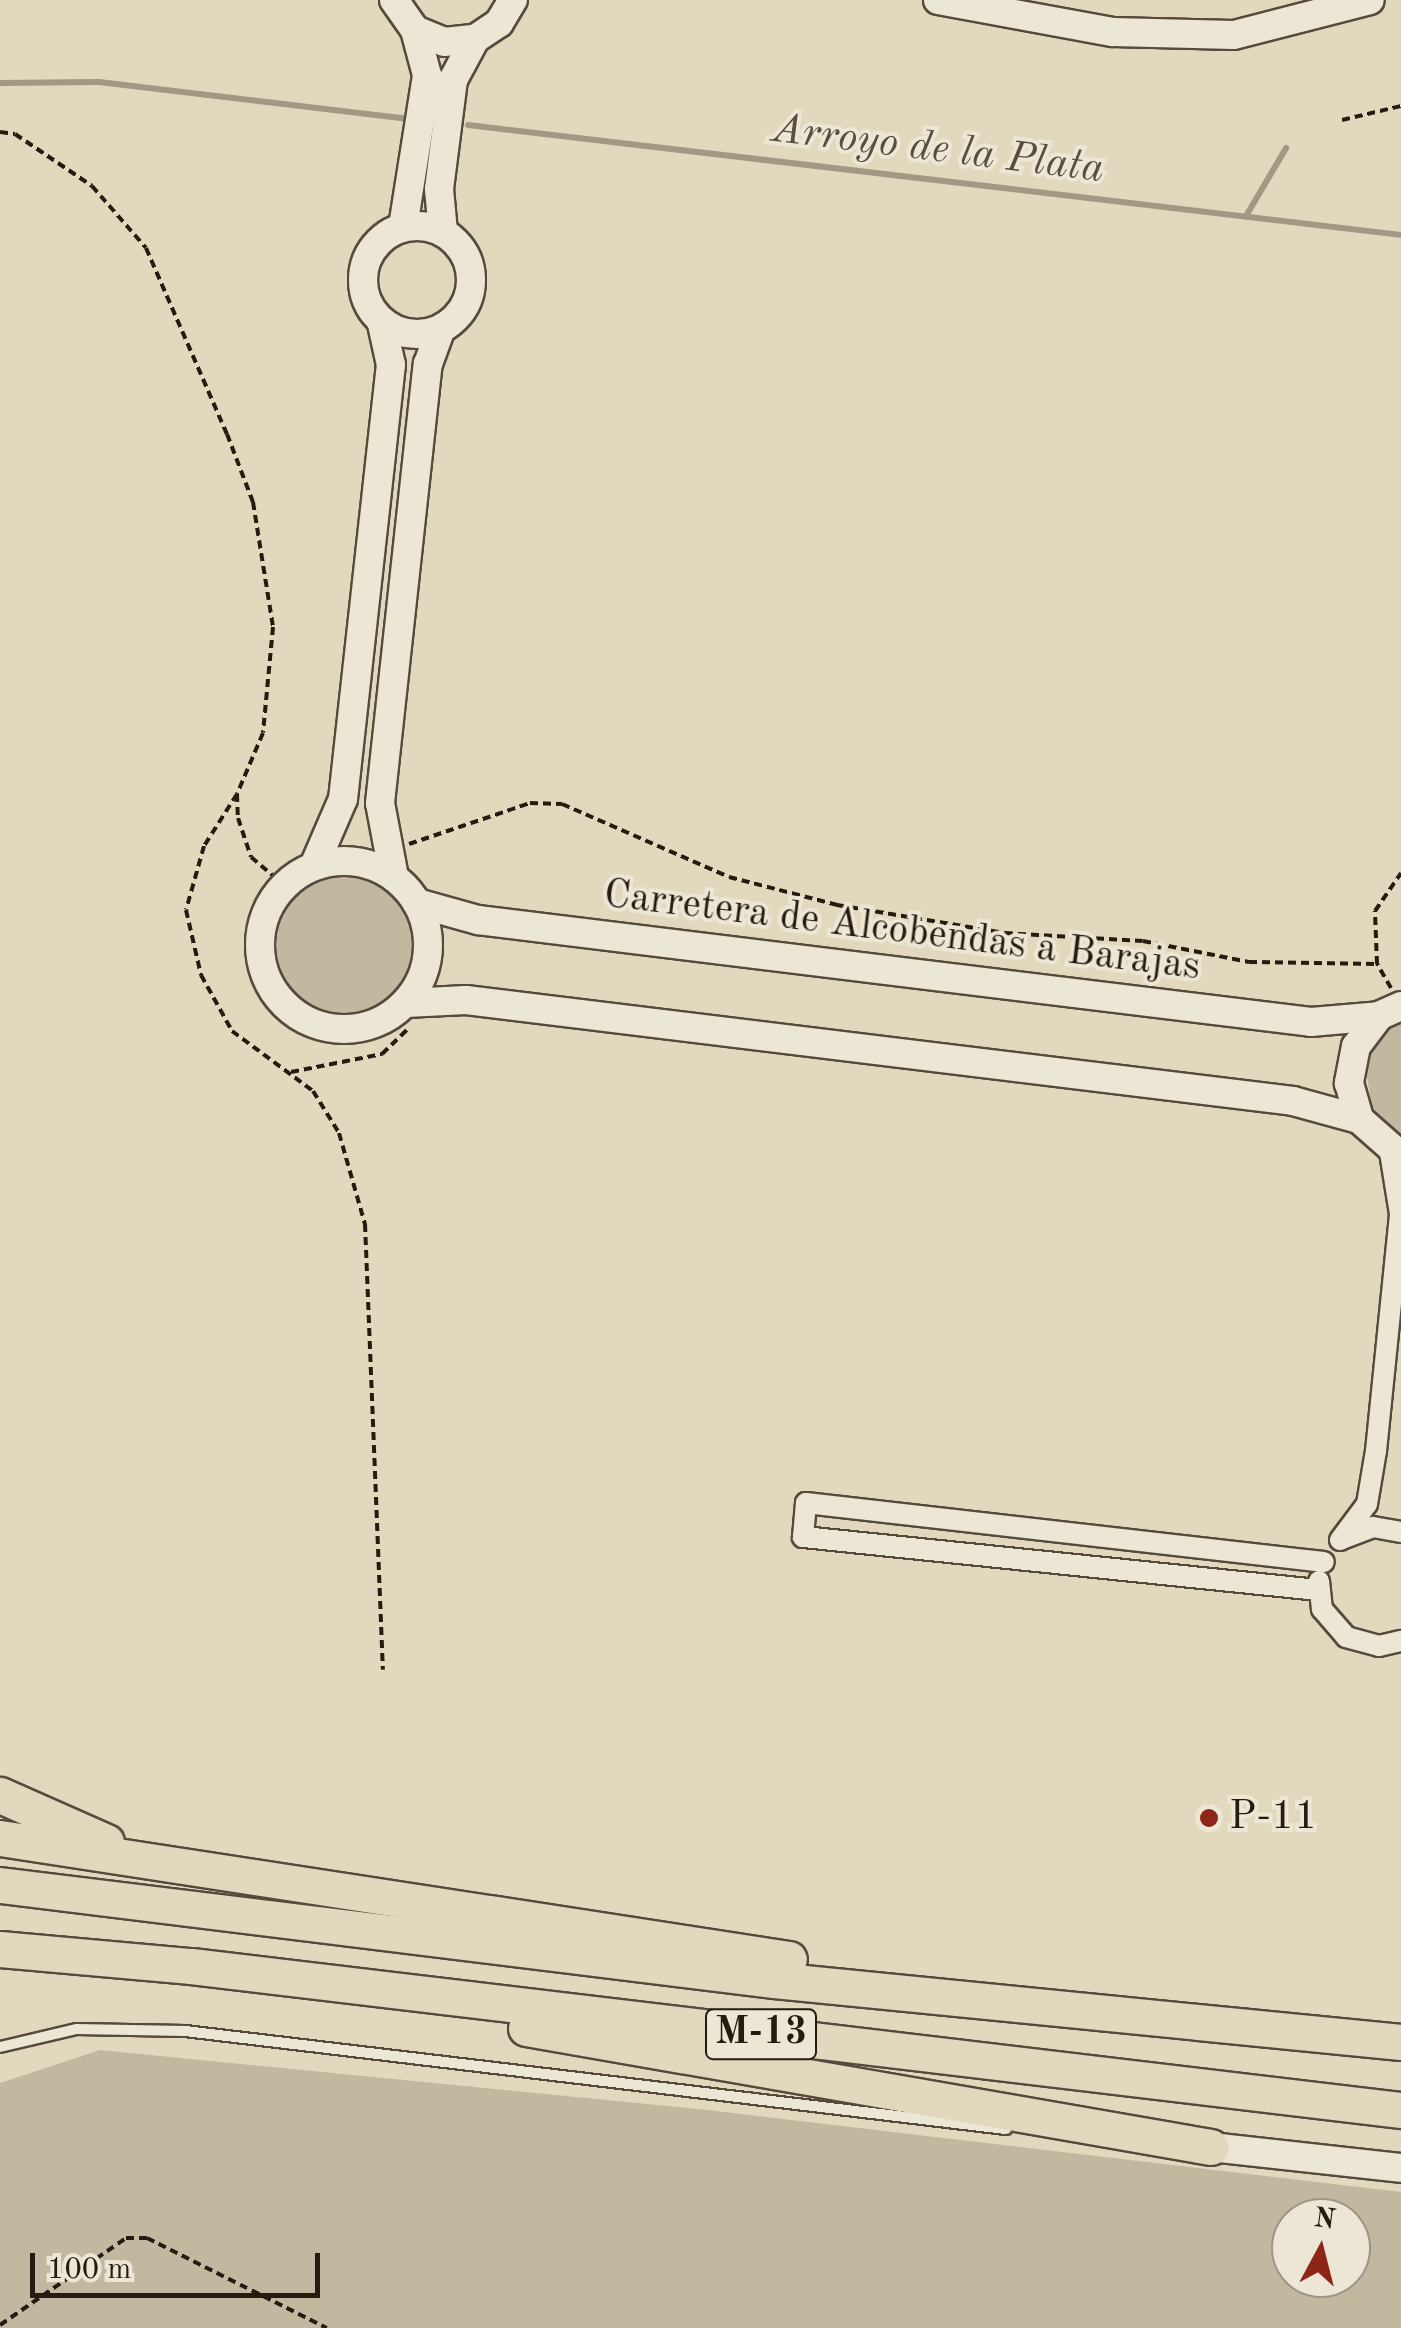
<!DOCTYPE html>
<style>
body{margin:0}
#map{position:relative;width:1401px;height:2328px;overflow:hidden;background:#e2d8be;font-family:"Old Standard TT",serif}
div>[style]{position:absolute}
.green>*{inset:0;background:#c2b8a0}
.round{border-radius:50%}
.stream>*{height:6px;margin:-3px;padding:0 3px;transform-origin:3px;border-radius:3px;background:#a29883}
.path>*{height:4px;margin-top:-2px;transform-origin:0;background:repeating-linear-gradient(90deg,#261b10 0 8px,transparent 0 13px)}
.roads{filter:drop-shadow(2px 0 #554a3c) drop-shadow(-2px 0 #554a3c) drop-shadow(0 2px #554a3c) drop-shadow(0 -2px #554a3c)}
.lane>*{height:10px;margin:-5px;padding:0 5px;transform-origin:5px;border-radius:5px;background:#ece6d5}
.street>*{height:20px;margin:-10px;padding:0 10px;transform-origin:10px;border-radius:10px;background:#ece6d5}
.secondary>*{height:28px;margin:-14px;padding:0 14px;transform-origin:14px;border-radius:14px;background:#ece6d5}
.secondary>.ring{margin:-14px;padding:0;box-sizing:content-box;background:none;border:28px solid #ece6d5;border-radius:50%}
.highway>*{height:35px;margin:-17.5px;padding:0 17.5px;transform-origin:17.5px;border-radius:17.5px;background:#e2d8be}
.dots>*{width:28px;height:28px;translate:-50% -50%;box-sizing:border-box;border:5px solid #ece6d5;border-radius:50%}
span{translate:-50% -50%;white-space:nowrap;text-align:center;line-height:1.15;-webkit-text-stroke:8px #ece6d5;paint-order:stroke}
.shield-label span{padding:2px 8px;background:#ece6d5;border:2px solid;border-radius:8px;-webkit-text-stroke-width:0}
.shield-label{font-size:38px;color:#261b10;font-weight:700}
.street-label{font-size:40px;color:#261b10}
.poi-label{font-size:40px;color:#261b10}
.left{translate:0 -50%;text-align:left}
.water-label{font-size:42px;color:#584d3e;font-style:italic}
.north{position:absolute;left:1271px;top:2198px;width:100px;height:100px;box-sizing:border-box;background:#ece6d5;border:2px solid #9d9586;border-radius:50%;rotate:7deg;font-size:28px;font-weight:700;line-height:40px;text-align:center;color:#261b10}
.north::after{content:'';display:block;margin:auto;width:35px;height:45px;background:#8f2418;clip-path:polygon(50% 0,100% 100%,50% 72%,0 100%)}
.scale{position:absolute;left:30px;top:2253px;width:290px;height:45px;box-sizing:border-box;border:5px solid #261b10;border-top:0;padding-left:12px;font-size:30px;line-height:35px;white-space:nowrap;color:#261b10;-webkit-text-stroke:8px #ece6d5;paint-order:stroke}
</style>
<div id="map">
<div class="green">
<i class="round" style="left:272px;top:873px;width:144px;height:144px"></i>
<i style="clip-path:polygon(1401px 1017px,1401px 1140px,1373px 1113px,1365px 1066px,1373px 1043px)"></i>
<i style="clip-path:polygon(evenodd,100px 2050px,708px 2110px,1401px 2192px,1401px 2328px,0 2328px,0 2083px,100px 2050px,1291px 2218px,1351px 2218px,1351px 2278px,1291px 2278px,1291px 2218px)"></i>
</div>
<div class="stream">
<i style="left:0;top:83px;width:99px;rotate:-0.6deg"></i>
<i style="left:99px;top:82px;width:306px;rotate:6.8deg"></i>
<i style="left:468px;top:125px;width:939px;rotate:6.72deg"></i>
<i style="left:1246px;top:216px;width:79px;rotate:-59.5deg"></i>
</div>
<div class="path">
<i style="left:1342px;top:120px;width:61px;rotate:-13.3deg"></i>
<i style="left:0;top:132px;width:15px;rotate:8deg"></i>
<i style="left:15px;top:134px;width:93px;rotate:34deg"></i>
<i style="left:92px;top:186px;width:82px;rotate:48.9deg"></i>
<i style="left:146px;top:248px;width:203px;rotate:66.5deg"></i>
<i style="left:227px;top:434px;width:73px;rotate:69.1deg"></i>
<i style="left:253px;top:502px;width:127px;rotate:80.9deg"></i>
<i style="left:273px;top:627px;width:106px;rotate:95.4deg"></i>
<i style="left:263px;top:733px;width:66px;rotate:113.1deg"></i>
<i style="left:237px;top:794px;width:24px;rotate:88deg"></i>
<i style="left:238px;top:818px;width:41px;rotate:71.6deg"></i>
<i style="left:251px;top:857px;width:43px;rotate:40.3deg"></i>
<i style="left:237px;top:794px;width:62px;rotate:122.4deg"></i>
<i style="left:204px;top:846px;width:66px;rotate:105.7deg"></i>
<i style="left:186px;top:910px;width:67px;rotate:77deg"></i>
<i style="left:201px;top:975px;width:64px;rotate:61deg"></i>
<i style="left:232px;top:1031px;width:101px;rotate:36.5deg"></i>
<i style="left:313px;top:1091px;width:49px;rotate:58.2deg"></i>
<i style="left:339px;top:1133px;width:95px;rotate:74.1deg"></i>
<i style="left:365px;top:1224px;width:446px;rotate:87.7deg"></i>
<i style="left:409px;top:844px;width:128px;rotate:-18.7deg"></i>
<i style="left:530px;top:803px;width:32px;rotate:2deg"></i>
<i style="left:562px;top:804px;width:182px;rotate:23.6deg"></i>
<i style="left:729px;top:877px;width:112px;rotate:14.5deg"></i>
<i style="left:837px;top:905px;width:170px;rotate:9.5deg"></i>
<i style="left:1005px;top:933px;width:138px;rotate:3.3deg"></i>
<i style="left:1143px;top:941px;width:108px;rotate:11.2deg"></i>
<i style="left:1249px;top:962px;width:128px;rotate:0.9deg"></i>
<i style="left:1391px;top:988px;width:28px;rotate:-120deg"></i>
<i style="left:1377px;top:964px;width:53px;rotate:-92.2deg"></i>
<i style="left:1375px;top:911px;width:46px;rotate:-55.6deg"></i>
<i style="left:291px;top:1072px;width:93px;rotate:-11.2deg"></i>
<i style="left:382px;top:1054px;width:37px;rotate:-44deg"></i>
<i style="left:0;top:2325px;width:153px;rotate:-34.6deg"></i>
<i style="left:126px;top:2238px;width:21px"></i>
<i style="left:147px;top:2238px;width:201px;rotate:26.6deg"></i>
</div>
<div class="roads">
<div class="lane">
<i style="left:0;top:2047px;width:79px;rotate:-13.2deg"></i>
<i style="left:77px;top:2029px;width:108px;rotate:1.1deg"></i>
<i style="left:185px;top:2031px;width:827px;rotate:6.81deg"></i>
</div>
<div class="street">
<i style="left:1342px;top:1539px;width:33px;rotate:-21deg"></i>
<i style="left:1373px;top:1527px;width:28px;rotate:10deg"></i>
<i style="left:1340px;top:1540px;width:45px;rotate:-53.1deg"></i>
<i style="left:1367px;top:1504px;width:54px;rotate:-80.4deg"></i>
<i style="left:1376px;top:1451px;width:238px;rotate:-84.2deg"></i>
<i style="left:1400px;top:1214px;width:63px;rotate:-99.2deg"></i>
<i style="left:1319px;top:1581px;width:28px;rotate:84deg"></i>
<i style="left:1322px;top:1609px;width:37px;rotate:49deg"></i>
<i style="left:1346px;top:1637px;width:34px;rotate:15deg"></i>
<i style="left:1379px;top:1646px;width:23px;rotate:-13deg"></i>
<i style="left:1318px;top:1590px;width:518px;rotate:-174.12deg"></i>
<i style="left:803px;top:1537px;width:34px;rotate:-85deg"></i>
<i style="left:806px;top:1503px;width:521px;rotate:6.5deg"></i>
</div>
<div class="secondary">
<i style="left:394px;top:0;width:37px;rotate:55deg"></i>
<i style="left:415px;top:30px;width:31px;rotate:22deg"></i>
<i style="left:444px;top:42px;width:31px;rotate:-6deg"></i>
<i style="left:475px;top:39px;width:29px;rotate:-34deg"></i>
<i style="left:499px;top:23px;width:27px;rotate:-59deg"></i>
<i style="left:938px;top:0;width:178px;rotate:10.4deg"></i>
<i style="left:1113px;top:32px;width:121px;rotate:1.4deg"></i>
<i style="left:1234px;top:35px;width:140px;rotate:-14.4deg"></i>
<i class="ring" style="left:363px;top:226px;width:80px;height:80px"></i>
<i style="left:403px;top:227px;width:154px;rotate:-81deg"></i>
<i style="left:427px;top:75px;width:47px;rotate:-104.9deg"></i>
<i style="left:443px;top:232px;width:43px;rotate:-95.3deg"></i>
<i style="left:439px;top:189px;width:110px;rotate:-82.7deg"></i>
<i style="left:453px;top:80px;width:47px;rotate:-61.8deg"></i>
<i class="ring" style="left:260px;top:861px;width:140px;height:140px"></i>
<i style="left:314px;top:866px;width:73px;rotate:-66.6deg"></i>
<i style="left:343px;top:799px;width:437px;rotate:-83.7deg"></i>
<i style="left:391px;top:365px;width:42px;rotate:-102.4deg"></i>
<i style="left:394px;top:877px;width:75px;rotate:-100.7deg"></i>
<i style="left:380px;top:803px;width:442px;rotate:-83.8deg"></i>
<i style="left:428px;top:364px;width:35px;rotate:-70deg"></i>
<i style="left:417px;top:903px;width:63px;rotate:15.6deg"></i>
<i style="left:478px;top:920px;width:839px;rotate:6.98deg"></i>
<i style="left:1311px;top:1022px;width:68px;rotate:-5deg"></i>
<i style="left:406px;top:1003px;width:60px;rotate:-2.9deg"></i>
<i style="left:466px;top:1000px;width:833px;rotate:6.96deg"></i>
<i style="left:1293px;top:1101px;width:68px;rotate:15.3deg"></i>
<i style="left:1401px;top:1006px;width:24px;rotate:156deg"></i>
<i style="left:1379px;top:1016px;width:38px;rotate:127deg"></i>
<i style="left:1356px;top:1046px;width:38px;rotate:101deg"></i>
<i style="left:1349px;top:1083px;width:37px;rotate:74deg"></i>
<i style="left:1359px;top:1119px;width:56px;rotate:41.4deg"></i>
<i style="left:1211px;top:2147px;width:191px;rotate:6.3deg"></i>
</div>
<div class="highway">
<i style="left:0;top:1795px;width:116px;rotate:23.9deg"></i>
<i style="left:0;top:1838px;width:798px;rotate:8.72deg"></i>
<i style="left:0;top:1885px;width:780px;rotate:7deg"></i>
<i style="left:774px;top:1980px;width:630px;rotate:5.65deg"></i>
<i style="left:0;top:1949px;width:192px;rotate:5.1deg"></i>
<i style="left:191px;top:1966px;width:1219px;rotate:6.79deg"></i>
<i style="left:526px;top:2028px;width:695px;rotate:9.86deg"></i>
</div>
</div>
<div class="dots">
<i style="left:1209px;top:1818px;background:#8f2418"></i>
</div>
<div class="shield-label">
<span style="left:761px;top:2034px">M-13</span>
</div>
<div class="street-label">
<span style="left:902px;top:932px;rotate:7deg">Carretera de Alcobendas a Barajas</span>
</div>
<div class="poi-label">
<span class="left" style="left:1229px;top:1818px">P-11</span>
</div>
<div class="water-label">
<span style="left:938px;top:150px;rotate:7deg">Arroyo de la Plata</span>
</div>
<div class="north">N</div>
<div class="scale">100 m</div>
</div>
